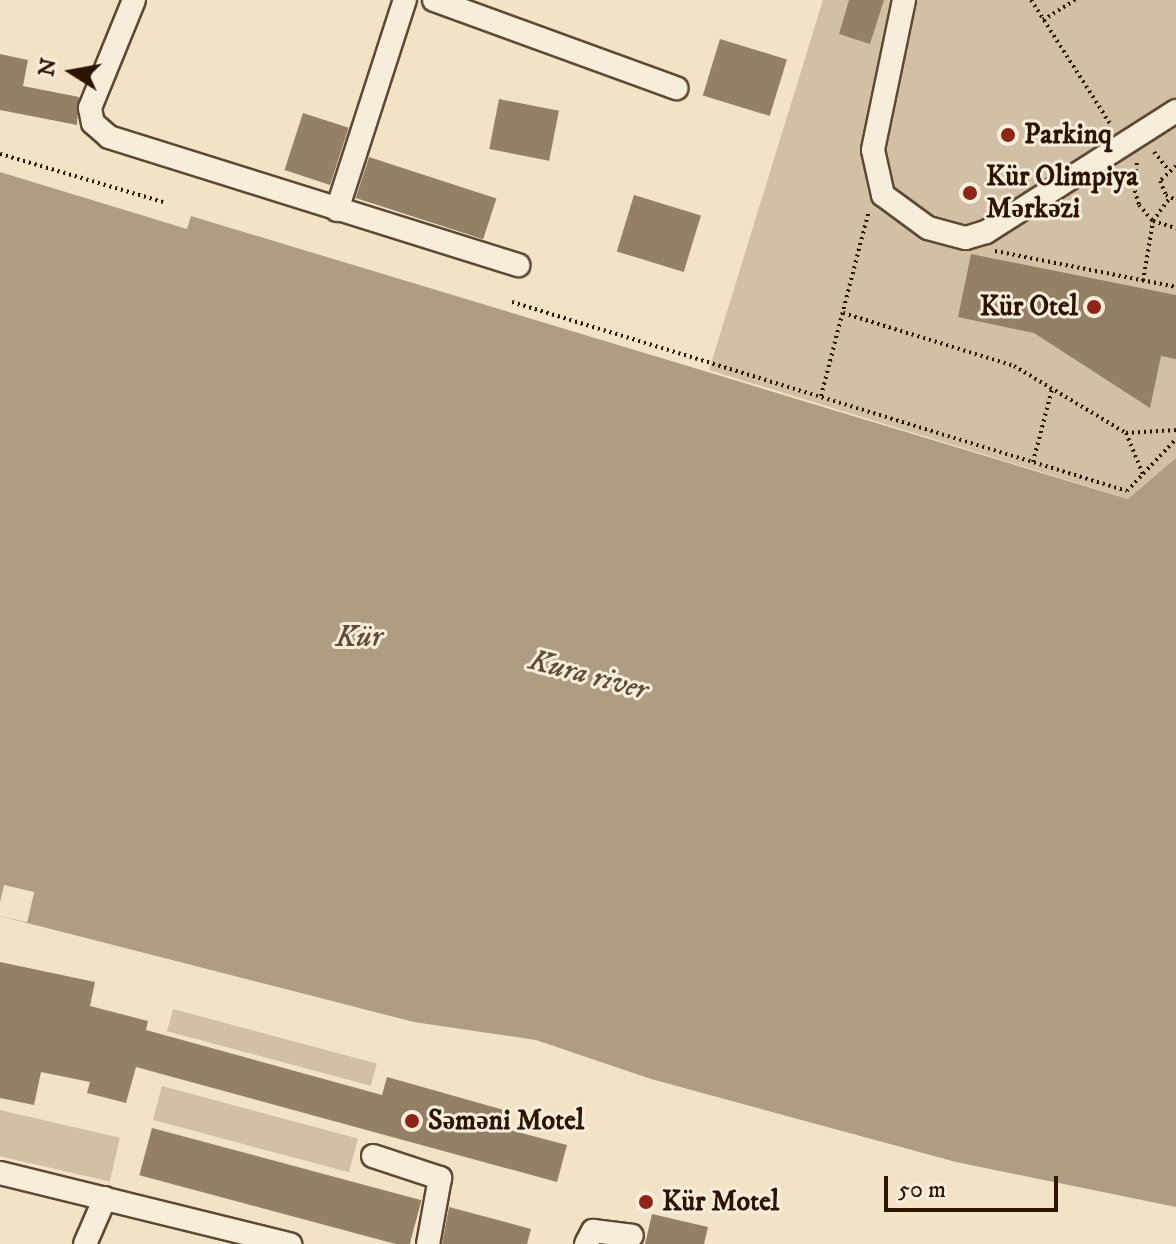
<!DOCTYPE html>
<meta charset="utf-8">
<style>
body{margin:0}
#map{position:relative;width:1176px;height:1244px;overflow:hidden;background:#f2e3c7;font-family:"IM FELL DW Pica",serif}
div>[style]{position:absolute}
.green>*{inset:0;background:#d1c0a5;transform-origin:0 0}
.water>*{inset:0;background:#af9d83}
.pier>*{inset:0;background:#f2e3c7;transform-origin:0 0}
.building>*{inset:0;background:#938067;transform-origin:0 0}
.path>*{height:4px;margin-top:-2px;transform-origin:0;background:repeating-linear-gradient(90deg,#2d1400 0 2px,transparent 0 6px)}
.roads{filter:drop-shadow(2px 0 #5e4832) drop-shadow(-2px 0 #5e4832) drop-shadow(0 2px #5e4832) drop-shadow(0 -2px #5e4832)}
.minor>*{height:22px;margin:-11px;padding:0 11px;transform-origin:11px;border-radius:11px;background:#f7eddb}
.dots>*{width:22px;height:22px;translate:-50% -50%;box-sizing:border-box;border:4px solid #f7eddb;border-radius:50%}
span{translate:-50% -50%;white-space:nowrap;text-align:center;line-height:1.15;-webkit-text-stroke:6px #f7eddb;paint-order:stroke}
.poi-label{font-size:28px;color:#2d1400;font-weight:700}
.left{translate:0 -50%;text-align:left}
.right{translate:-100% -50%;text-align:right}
.water-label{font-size:30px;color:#614b34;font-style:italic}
.north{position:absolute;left:32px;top:32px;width:80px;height:80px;-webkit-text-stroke:6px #f7eddb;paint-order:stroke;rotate:281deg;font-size:22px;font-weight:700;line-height:32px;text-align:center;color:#2d1400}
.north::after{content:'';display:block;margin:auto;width:28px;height:36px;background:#2d1400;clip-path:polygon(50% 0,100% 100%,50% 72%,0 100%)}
.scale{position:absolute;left:884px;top:1176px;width:174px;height:36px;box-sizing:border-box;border:4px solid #2d1400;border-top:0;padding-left:10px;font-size:24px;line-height:28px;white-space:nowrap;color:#2d1400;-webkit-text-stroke:6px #f7eddb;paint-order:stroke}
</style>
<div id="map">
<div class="green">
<i style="clip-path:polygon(823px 0,1176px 0,1176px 458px,1129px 499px,709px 370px)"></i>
<i style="left:173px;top:1009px;width:211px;height:23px;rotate:15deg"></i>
<i style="left:162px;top:1086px;width:203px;height:35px;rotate:15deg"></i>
<i style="left:0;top:1110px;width:123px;height:45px;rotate:13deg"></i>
</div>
<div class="water">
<i style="clip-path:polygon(0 172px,187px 229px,191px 216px,1128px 499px,1176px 458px,1176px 1207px,956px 1162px,651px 1079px,536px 1040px,414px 1022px,0 916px)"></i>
</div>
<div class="pier">
<i style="left:4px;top:885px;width:31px;height:31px;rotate:13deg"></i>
</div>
<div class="building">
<i style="clip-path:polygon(849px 0,884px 0,870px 44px,839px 34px)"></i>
<i style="left:720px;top:39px;width:70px;height:59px;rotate:17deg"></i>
<i style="clip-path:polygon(0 54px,28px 60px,23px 86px,79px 97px,77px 125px,0 110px)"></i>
<i style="left:499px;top:99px;width:61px;height:51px;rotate:11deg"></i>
<i style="left:303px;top:113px;width:48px;height:60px;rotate:18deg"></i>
<i style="left:369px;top:157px;width:134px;height:43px;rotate:18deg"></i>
<i style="left:634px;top:195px;width:70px;height:59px;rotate:17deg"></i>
<i style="clip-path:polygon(971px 254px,1176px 295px,1176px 359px,1161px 356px,1150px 408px,1034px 333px,958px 317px)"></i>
<i style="clip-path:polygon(0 962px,95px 982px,90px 1006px,148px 1021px,146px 1030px,382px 1095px,387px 1077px,504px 1110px,499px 1127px,567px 1145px,557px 1182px,136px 1067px,126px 1103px,87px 1093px,90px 1082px,41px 1072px,34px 1105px,0 1098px)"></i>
<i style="left:152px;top:1128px;width:279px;height:49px;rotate:15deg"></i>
<i style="clip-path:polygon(449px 1207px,531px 1229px,527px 1244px,442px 1244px)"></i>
<i style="clip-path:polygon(652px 1214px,708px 1227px,704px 1244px,645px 1244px)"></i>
</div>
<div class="path">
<i style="left:1031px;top:0;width:148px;rotate:57.4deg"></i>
<i style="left:1043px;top:20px;width:38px;rotate:-32deg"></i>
<i style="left:1154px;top:152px;width:22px;rotate:51deg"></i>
<i style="left:0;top:154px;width:170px;rotate:16.4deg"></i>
<i style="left:1137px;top:163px;width:22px;rotate:100deg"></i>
<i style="left:1133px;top:185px;width:21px;rotate:73deg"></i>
<i style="left:1139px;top:205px;width:21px;rotate:49deg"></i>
<i style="left:1153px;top:221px;width:24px;rotate:17deg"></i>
<i style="left:1176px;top:166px;width:22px;rotate:137deg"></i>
<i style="left:1160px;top:181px;width:15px;rotate:67deg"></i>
<i style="left:1166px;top:195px;width:11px;rotate:27deg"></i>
<i style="left:995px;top:251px;width:185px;rotate:11.2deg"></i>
<i style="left:1143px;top:281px;width:61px;rotate:-80.5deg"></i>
<i style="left:1153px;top:221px;width:29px;rotate:-54deg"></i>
<i style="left:512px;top:302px;width:643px;rotate:17.08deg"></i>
<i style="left:1127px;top:491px;width:71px;rotate:-46.7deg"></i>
<i style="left:843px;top:313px;width:179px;rotate:17.2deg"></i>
<i style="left:1014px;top:366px;width:131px;rotate:30.9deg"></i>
<i style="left:1126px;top:433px;width:50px;rotate:-3.4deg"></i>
<i style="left:821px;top:396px;width:191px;rotate:-75.5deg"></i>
<i style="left:1126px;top:433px;width:44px;rotate:67.5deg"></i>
<i style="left:1033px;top:462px;width:75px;rotate:-75.4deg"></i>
</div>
<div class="roads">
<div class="minor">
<i style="left:134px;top:0;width:117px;rotate:112.2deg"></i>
<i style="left:90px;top:108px;width:15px;rotate:79deg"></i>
<i style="left:93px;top:123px;width:21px;rotate:41deg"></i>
<i style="left:109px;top:137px;width:429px;rotate:17.4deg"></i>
<i style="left:434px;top:0;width:258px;rotate:20deg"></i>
<i style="left:904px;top:0;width:153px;rotate:101.7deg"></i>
<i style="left:873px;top:150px;width:46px;rotate:77.5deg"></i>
<i style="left:883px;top:195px;width:56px;rotate:36.3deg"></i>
<i style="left:928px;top:228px;width:39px;rotate:15deg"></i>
<i style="left:966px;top:238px;width:21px;rotate:-17deg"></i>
<i style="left:986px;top:232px;width:225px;rotate:-32.5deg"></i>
<i style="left:337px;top:210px;width:221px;rotate:-72.1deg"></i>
<i style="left:373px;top:1156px;width:71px;rotate:18.2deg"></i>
<i style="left:440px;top:1178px;width:67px;rotate:100.3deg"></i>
<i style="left:0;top:1173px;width:299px;rotate:13.8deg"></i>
<i style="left:85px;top:1244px;width:50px;rotate:-66.5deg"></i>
<i style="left:586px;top:1244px;width:15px;rotate:-62deg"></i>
<i style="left:593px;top:1231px;width:39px;rotate:7deg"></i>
</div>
</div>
<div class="dots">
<i style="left:1008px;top:135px;background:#8f2418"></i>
<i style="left:970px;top:193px;background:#8f2418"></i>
<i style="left:1094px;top:307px;background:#8f2418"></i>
<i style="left:412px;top:1121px;background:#8f2418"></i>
<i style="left:646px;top:1202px;background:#8f2418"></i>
</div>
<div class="poi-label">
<span class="left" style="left:1024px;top:135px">Parkinq</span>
<span class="left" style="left:986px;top:193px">Kür Olimpiya<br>Mərkəzi</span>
<span class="right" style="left:1078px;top:307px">Kür Otel</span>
<span class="left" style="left:428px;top:1121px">Səməni Motel</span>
<span class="left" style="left:662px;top:1202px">Kür Motel</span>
</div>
<div class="water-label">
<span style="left:359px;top:638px">Kür</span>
<span style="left:588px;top:676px;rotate:15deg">Kura river</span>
</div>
<div class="north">N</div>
<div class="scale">50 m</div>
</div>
